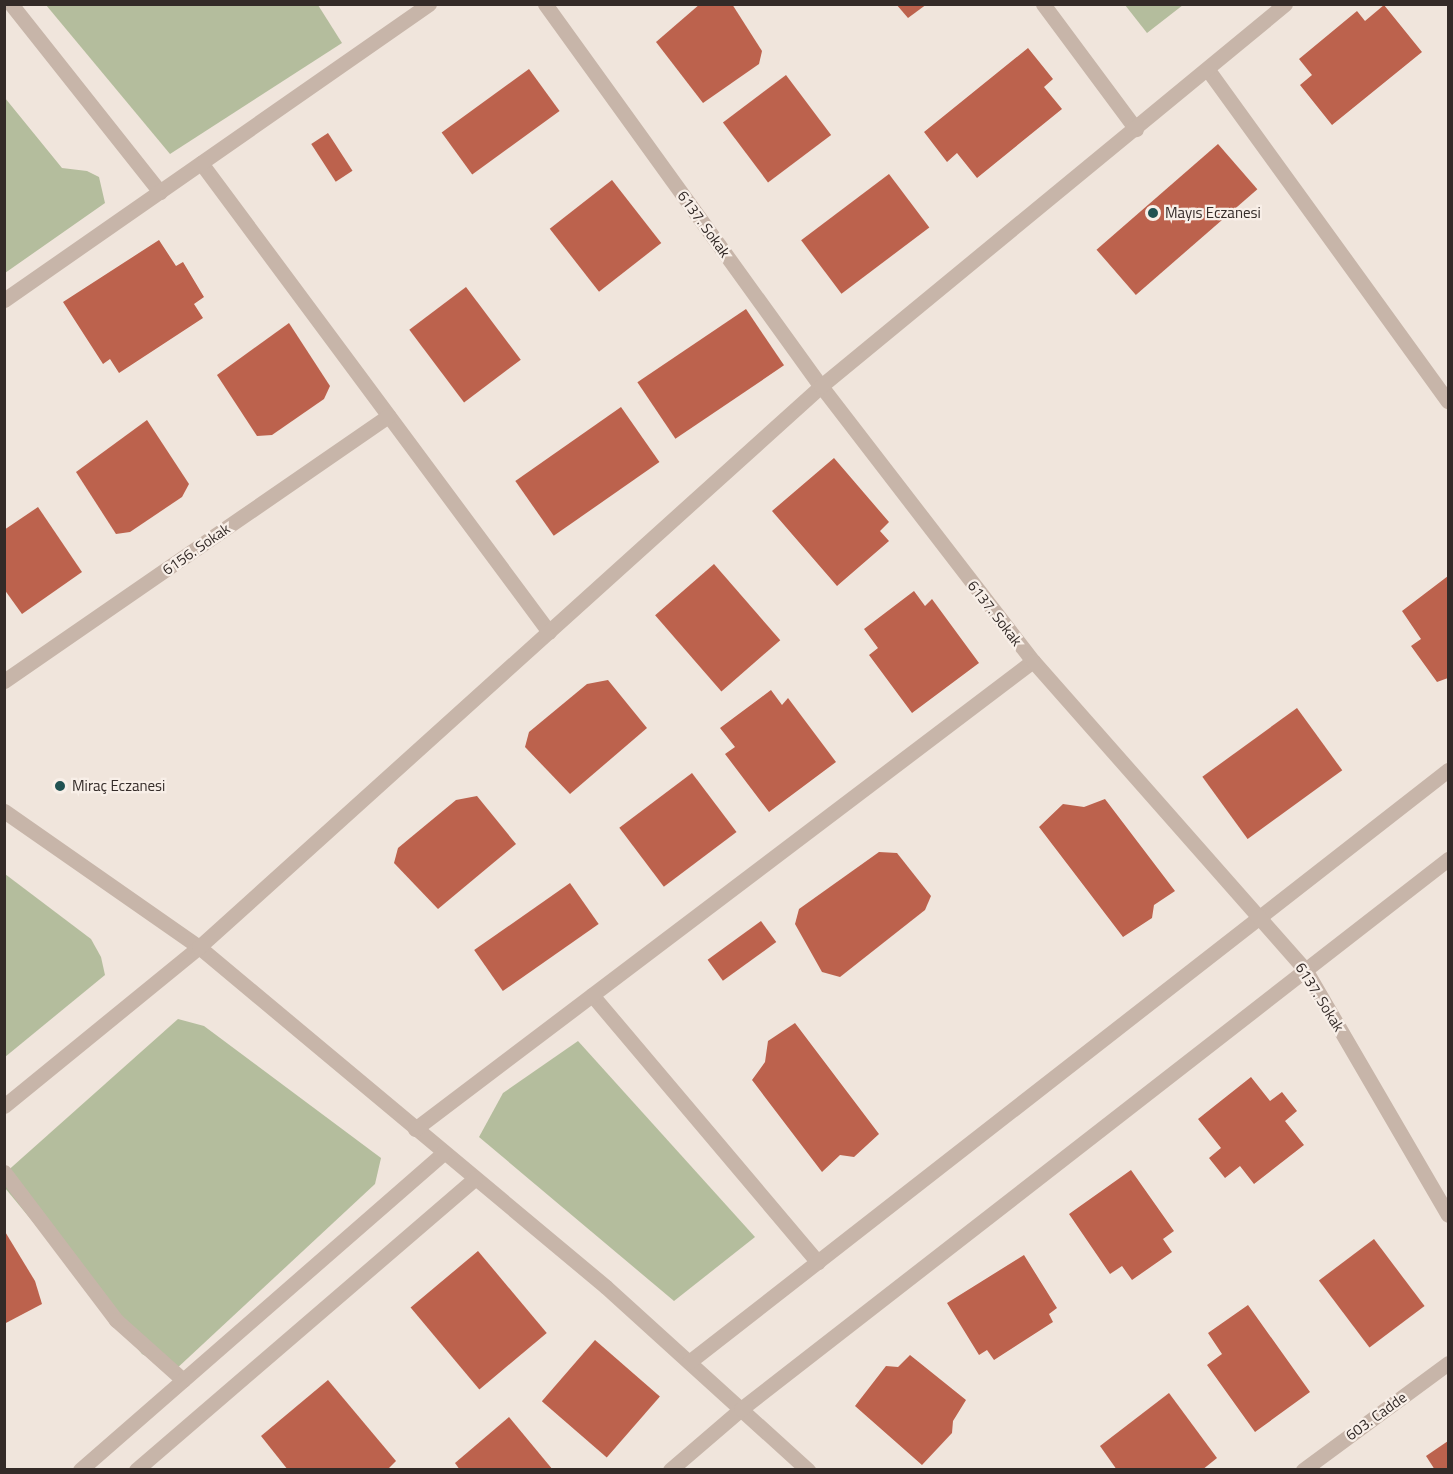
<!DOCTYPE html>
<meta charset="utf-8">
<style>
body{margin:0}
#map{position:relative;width:1453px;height:1474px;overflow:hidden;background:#f0e5dc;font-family:"Titillium Web",sans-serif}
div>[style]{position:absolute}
.green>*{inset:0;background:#b4bd9d}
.building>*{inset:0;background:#bc624d;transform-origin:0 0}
.minor>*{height:15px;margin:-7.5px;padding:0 7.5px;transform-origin:7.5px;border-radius:7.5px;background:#c7b5a9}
.tertiary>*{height:15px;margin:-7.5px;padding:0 7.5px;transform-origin:7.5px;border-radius:7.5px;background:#c7b5a9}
.dots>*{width:16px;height:16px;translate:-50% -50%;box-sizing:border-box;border:3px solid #f8efe8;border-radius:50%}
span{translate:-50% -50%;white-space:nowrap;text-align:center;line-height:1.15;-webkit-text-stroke:4.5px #f8efe8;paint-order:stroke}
.poi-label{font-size:15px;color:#342b28}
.left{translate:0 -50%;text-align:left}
.street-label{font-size:15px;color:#342b28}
.frame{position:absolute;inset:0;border:6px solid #342b28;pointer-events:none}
</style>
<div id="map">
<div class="green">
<i style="clip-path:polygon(46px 5px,318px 5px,342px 43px,170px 154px)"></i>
<i style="clip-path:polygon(1125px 5px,1183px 5px,1147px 33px)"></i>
<i style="clip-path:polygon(5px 98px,62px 168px,87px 171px,99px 177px,105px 203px,5px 273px)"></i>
<i style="clip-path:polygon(5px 874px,91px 939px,101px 957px,105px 975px,5px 1057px)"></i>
<i style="clip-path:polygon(178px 1019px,204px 1026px,381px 1158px,375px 1184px,174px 1371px,142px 1354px,5px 1188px,4px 1174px)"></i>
<i style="clip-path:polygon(578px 1041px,755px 1237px,674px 1301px,479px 1137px,503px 1093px)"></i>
</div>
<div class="building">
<i style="clip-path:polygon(700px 4px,732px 4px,762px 51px,759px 64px,703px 103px,656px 42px)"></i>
<i style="clip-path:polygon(896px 4px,927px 4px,908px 18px)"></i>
<i style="clip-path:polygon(1384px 5px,1422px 52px,1332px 125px,1300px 85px,1312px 75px,1299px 59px,1357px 11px,1365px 21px)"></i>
<i style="clip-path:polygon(1028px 48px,1053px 79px,1044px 87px,1062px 109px,977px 178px,957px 153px,947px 162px,924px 132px)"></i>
<i style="left:529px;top:69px;width:52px;height:108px;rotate:54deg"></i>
<i style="left:786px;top:75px;width:75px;height:79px;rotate:53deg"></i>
<i style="left:328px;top:133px;width:45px;height:20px;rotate:57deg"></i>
<i style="left:1218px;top:144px;width:60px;height:161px;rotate:49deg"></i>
<i style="left:889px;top:174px;width:67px;height:110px;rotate:53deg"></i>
<i style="left:612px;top:180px;width:80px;height:79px;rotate:52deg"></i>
<i style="clip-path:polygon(159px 240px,176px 266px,183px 262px,204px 297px,194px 304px,203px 318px,119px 373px,110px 359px,103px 364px,63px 302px)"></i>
<i style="left:466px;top:287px;width:91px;height:71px;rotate:53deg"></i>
<i style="left:746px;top:309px;width:68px;height:131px;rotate:56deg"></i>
<i style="clip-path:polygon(289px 323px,330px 386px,324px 399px,272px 435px,257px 436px,217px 375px)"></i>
<i style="left:621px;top:407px;width:67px;height:129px;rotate:55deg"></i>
<i style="clip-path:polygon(147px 420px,189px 484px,182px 497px,130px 532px,116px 534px,76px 472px)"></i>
<i style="clip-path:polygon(834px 458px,889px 522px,880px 531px,889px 541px,837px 586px,772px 511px)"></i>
<i style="clip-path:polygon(38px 507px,82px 572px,22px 614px,4px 589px,4px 530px)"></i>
<i style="left:714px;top:564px;width:101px;height:78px;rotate:49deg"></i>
<i style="clip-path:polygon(1448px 576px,1448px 678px,1437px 682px,1411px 646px,1421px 639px,1402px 611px)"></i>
<i style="clip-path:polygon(914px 591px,925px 606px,932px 599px,979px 663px,912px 713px,869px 655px,878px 648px,864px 629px)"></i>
<i style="clip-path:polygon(608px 680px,647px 728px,570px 794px,525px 747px,529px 732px,587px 684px)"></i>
<i style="clip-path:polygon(771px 690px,782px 705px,788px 698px,836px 762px,769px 812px,725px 754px,735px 747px,720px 728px)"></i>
<i style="left:1297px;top:708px;width:77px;height:117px;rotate:54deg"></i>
<i style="left:692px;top:773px;width:74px;height:91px;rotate:53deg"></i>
<i style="clip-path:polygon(477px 796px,516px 844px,438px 909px,394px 863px,398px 848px,456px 800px)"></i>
<i style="clip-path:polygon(1105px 799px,1175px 891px,1154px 905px,1152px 918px,1123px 937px,1039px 827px,1063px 804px,1084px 807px)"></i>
<i style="clip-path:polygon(879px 852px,897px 853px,931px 896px,925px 910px,840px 977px,822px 972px,795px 924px,799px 909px)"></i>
<i style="left:570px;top:883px;width:50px;height:117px;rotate:55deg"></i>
<i style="left:761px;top:921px;width:26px;height:66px;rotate:54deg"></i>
<i style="clip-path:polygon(795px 1023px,879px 1134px,854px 1157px,840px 1155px,822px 1172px,752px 1080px,765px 1062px,768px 1041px)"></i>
<i style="clip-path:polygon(1251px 1077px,1270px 1101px,1282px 1092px,1297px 1111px,1285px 1121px,1304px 1145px,1254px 1184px,1240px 1166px,1225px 1178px,1209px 1158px,1221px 1148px,1198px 1119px)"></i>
<i style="clip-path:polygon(1131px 1170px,1174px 1231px,1163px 1239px,1172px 1252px,1132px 1280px,1122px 1266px,1110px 1274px,1069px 1214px)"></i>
<i style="clip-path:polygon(4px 1230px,35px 1281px,42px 1304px,4px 1324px)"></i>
<i style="left:1374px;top:1239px;width:84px;height:69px;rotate:53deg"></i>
<i style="left:478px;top:1251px;width:107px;height:88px;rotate:50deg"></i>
<i style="clip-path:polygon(1024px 1255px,1057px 1308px,1049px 1314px,1053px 1322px,994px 1360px,987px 1350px,979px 1355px,947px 1303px)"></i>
<i style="clip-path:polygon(1248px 1305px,1310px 1392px,1255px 1432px,1207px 1365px,1222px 1354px,1208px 1333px)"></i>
<i style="left:595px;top:1340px;width:86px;height:81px;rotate:41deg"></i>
<i style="clip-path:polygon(910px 1355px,966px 1400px,953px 1421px,952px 1433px,922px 1465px,855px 1406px,886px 1366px,898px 1367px)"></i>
<i style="clip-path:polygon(328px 1380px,396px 1461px,387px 1470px,288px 1470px,261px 1436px)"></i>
<i style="clip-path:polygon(1169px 1393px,1217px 1458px,1202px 1470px,1117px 1470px,1100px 1446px)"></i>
<i style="clip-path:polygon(509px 1417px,553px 1470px,460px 1470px,455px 1463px)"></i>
<i style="clip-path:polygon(1448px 1441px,1448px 1470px,1435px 1470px,1426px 1456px)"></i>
</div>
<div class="minor">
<i style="left:11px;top:4px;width:240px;rotate:51.6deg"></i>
<i style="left:1043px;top:4px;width:156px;rotate:53.4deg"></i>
<i style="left:1208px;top:70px;width:409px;rotate:54.1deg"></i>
<i style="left:201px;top:163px;width:584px;rotate:53.42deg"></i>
<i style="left:4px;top:300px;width:518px;rotate:-34.86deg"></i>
<i style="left:4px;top:681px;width:467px;rotate:-34.6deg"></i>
<i style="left:4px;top:811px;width:238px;rotate:34.9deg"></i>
<i style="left:199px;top:947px;width:530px;rotate:39.87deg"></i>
<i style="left:606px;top:1287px;width:273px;rotate:42.2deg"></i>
<i style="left:592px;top:995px;width:350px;rotate:49.8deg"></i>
<i style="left:415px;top:1129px;width:775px;rotate:-37.14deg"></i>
<i style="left:4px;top:1172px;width:186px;rotate:52.9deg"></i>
<i style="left:116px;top:1320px;width:90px;rotate:41.8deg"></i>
<i style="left:689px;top:1362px;width:963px;rotate:-37.95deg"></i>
<i style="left:80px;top:1470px;width:483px;rotate:-41.1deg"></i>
<i style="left:136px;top:1470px;width:447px;rotate:-40.7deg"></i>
<i style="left:670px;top:1470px;width:94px;rotate:-40.7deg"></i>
<i style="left:741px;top:1409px;width:896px;rotate:-37.88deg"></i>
</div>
<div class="tertiary">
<i style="left:545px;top:4px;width:471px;rotate:54.2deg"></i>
<i style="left:821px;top:386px;width:347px;rotate:52.4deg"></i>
<i style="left:1033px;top:661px;width:413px;rotate:48.6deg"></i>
<i style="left:1306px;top:971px;width:282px;rotate:59.8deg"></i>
<i style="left:4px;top:1106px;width:252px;rotate:-39.2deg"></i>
<i style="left:199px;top:947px;width:838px;rotate:-42.05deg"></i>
<i style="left:821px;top:386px;width:601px;rotate:-39.46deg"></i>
<i style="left:1303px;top:1470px;width:180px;rotate:-36.4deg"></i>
</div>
<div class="dots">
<i style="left:1153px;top:213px;background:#215252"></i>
<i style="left:60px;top:786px;background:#215252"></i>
</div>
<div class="poi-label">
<span class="left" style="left:1165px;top:213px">Mayıs Eczanesi</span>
<span class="left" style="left:72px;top:786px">Miraç Eczanesi</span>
</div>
<div class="street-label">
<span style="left:704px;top:224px;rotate:54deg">6137. Sokak</span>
<span style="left:196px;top:549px;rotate:-35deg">6156. Sokak</span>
<span style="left:995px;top:613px;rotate:52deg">6137. Sokak</span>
<span style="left:1320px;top:997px;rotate:58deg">6137. Sokak</span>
<span style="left:1376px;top:1416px;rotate:-36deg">603. Cadde</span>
</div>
<div class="frame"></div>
</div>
